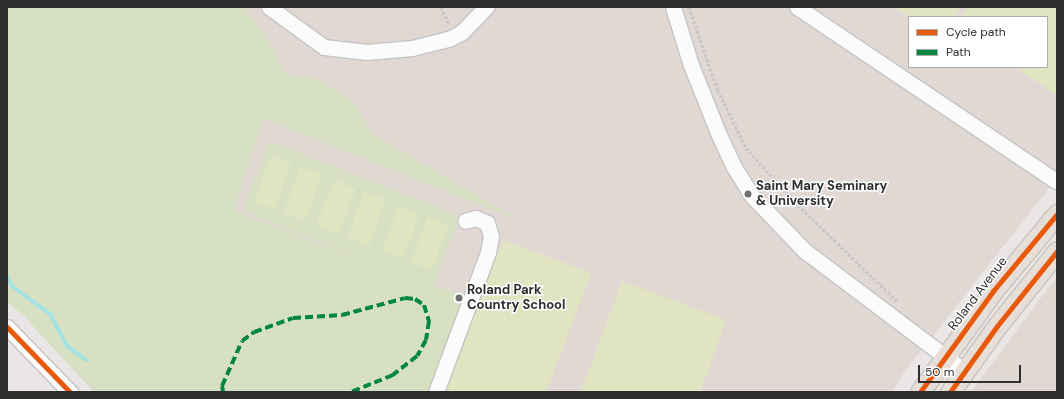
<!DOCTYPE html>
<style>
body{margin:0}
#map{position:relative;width:1064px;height:399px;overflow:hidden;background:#eae6e5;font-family:"DM Sans",sans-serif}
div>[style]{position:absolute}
.education>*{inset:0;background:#e2d8d3}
.green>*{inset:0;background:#d7e0c2}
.pitch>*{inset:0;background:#e1e4c1;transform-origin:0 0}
.stream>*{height:4px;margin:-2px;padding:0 2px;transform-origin:2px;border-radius:2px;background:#a2e2e2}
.path>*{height:2.5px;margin-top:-1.25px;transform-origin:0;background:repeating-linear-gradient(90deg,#c7c7c7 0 3px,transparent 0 5px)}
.roads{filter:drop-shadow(1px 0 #c5c4c5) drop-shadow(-1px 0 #c5c4c5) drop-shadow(0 1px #c5c4c5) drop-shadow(0 -1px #c5c4c5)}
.minor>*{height:15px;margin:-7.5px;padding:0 7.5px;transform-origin:7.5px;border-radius:7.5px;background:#fcfbfb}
.major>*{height:19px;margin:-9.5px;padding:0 9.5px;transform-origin:9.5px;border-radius:9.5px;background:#e6ded7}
.quiet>*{height:4px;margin-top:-2px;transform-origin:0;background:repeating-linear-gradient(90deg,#00873e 0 8px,transparent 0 12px)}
.cycleway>*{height:5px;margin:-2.5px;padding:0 2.5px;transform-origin:2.5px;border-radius:2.5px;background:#e8590c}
.dots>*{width:11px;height:11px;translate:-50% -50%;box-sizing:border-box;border:2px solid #fff;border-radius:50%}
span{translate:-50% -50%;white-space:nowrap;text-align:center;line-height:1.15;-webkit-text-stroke:3px #fff;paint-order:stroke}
.poi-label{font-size:13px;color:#2e2e2e;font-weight:700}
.left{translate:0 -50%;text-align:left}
.street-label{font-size:13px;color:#2e2e2e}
.frame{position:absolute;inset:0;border:8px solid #2e2e2e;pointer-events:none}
.legend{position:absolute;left:908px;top:16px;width:140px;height:52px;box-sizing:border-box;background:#fff;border:1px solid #ababab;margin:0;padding:5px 7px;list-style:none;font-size:12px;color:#2e2e2e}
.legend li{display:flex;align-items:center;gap:8px;height:20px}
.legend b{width:20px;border:1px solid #ababab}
.scale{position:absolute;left:918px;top:365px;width:103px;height:18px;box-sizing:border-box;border:2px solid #2e2e2e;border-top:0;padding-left:5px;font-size:12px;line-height:14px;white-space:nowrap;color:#2e2e2e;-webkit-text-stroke:3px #fff;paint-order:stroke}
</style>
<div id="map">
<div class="education">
<i style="clip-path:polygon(evenodd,7px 7px,1057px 7px,1057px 178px,903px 374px,892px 392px,94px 392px,23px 315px,7px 301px,7px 7px,909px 17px,1047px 17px,1047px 67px,909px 67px,909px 17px)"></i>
<i style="clip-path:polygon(1057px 278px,1057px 392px,971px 392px,1048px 288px)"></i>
</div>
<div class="green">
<i style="clip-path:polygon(7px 7px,244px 7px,266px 37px,287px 75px,318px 79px,353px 102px,374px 135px,521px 221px,264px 119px,234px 211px,395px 272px,242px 211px,270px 141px,460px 216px,433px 286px,466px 295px,432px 389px,428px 392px,94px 392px,23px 315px,7px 302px)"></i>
</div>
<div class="pitch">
<i style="clip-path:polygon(894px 7px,961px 7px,955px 17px,910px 17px)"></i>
<i style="clip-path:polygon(967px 7px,1057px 7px,1057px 95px,1015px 67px,1047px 67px,1047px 17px,960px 17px)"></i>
<i style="left:271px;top:156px;width:22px;height:48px;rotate:21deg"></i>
<i style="left:300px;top:167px;width:23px;height:48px;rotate:20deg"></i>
<i style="left:335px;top:180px;width:23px;height:49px;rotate:23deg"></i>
<i style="left:364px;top:192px;width:23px;height:48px;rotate:20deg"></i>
<i style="left:399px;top:206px;width:22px;height:48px;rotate:21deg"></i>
<i style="left:428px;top:217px;width:22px;height:48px;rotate:21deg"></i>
<i style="clip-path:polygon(503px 240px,591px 273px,546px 392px,445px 392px)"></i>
<i style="clip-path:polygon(622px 281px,726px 320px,700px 392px,581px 392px)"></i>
</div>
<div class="stream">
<i style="left:7px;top:277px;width:12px;rotate:59deg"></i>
<i style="left:13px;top:287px;width:46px;rotate:36.1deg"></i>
<i style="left:50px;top:314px;width:36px;rotate:62deg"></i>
<i style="left:67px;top:346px;width:24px;rotate:36deg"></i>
</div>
<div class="path">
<i style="left:441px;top:7px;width:19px;rotate:65deg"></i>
<i style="left:689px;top:7px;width:88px;rotate:70.7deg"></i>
<i style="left:718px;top:90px;width:64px;rotate:64.2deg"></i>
<i style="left:746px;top:148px;width:77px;rotate:47.6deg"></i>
<i style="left:798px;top:205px;width:138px;rotate:44.1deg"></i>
</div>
<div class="roads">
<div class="minor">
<i style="left:269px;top:7px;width:68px;rotate:36deg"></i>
<i style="left:324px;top:47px;width:43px;rotate:6.6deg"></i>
<i style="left:367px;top:52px;width:45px;rotate:-5.1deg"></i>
<i style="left:412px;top:48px;width:38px;rotate:-14deg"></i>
<i style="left:449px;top:39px;width:15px;rotate:-28deg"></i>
<i style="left:462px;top:32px;width:35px;rotate:-46deg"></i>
<i style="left:673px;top:7px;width:61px;rotate:72.8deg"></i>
<i style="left:691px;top:65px;width:75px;rotate:68.2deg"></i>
<i style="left:719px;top:135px;width:35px;rotate:65deg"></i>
<i style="left:734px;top:167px;width:36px;rotate:58deg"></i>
<i style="left:753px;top:197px;width:75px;rotate:46.1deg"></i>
<i style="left:805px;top:251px;width:199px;rotate:37deg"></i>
<i style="left:797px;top:7px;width:313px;rotate:33.9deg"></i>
<i style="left:7px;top:327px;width:91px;rotate:45.9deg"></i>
<i style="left:436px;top:392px;width:149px;rotate:-69.6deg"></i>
<i style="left:488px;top:252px;width:16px;rotate:-79deg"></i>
<i style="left:491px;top:236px;width:14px;rotate:-107deg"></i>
<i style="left:487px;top:223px;width:12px;rotate:-156deg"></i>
<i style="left:476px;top:218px;width:11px;rotate:165deg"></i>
</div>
<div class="major">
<i style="left:920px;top:392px;width:125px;rotate:-54.1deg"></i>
<i style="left:993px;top:291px;width:100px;rotate:-50.3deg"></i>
<i style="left:950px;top:392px;width:81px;rotate:-54.5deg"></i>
<i style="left:997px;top:326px;width:96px;rotate:-51.3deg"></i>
</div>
</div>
<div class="quiet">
<i style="left:223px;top:392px;width:6px;rotate:-99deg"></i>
<i style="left:222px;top:386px;width:49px;rotate:-66deg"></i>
<i style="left:242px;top:341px;width:15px;rotate:-37deg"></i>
<i style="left:254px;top:332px;width:41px;rotate:-19.7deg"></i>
<i style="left:293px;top:318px;width:49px;rotate:-3.5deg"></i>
<i style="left:342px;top:315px;width:65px;rotate:-15.1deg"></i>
<i style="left:405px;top:298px;width:10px;rotate:6deg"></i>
<i style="left:415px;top:299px;width:11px;rotate:34deg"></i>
<i style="left:424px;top:305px;width:17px;rotate:73deg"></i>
<i style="left:429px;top:321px;width:19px;rotate:99deg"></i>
<i style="left:426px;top:340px;width:18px;rotate:119deg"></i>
<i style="left:417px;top:356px;width:31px;rotate:142deg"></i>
<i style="left:393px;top:375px;width:45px;rotate:158deg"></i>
</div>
<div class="cycleway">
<i style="left:7px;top:327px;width:91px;rotate:45.9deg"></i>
<i style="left:920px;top:392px;width:125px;rotate:-54.1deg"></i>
<i style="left:993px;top:291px;width:100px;rotate:-50.3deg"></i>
<i style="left:950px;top:392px;width:81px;rotate:-54.5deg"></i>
<i style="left:997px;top:326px;width:96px;rotate:-51.3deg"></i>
</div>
<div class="dots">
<i style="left:748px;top:194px;background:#706e6e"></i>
<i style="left:459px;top:298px;background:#706e6e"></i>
</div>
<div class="poi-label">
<span class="left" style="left:756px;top:194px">Saint Mary Seminary<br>&amp; University</span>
<span class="left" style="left:467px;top:298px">Roland Park<br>Country School</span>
</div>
<div class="street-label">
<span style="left:978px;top:294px;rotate:-53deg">Roland Avenue</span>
</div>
<div class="frame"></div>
<ul class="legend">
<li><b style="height:5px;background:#e8590c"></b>Cycle path</li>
<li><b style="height:5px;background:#00873e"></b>Path</li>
</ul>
<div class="scale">50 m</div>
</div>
